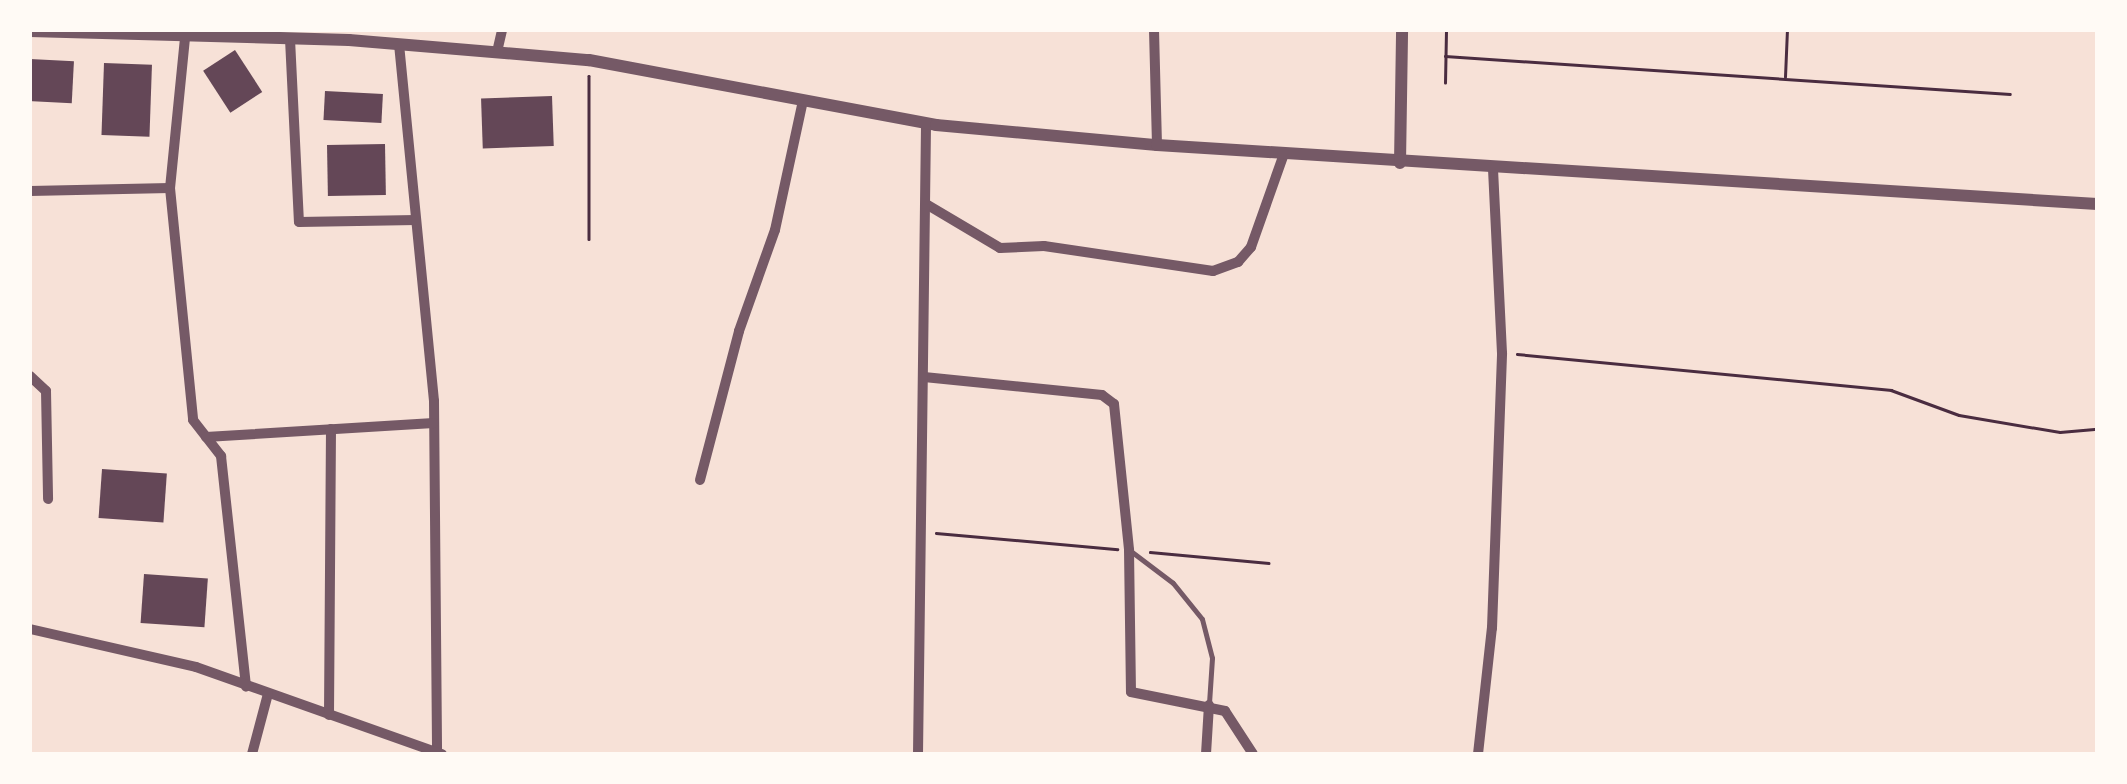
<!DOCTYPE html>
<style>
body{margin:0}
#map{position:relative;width:2127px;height:784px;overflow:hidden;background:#f7e1d7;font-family:Cabin,sans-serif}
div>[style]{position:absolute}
.building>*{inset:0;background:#644757;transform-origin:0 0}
.path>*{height:2.5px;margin:-1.25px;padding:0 1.25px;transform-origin:1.25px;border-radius:1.25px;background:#4a2c40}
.service>*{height:5px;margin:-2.5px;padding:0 2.5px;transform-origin:2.5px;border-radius:2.5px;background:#755966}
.minor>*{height:10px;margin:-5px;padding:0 5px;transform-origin:5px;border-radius:5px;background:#755966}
.tertiary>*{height:12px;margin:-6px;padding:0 6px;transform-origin:6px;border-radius:6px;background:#755966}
span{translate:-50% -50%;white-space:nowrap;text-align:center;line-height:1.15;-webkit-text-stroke:8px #fffaf5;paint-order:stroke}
.frame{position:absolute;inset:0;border:32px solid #fffaf5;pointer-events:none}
</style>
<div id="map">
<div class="building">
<i style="left:235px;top:50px;width:50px;height:38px;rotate:57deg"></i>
<i style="left:30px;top:59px;width:44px;height:42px;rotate:3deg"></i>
<i style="left:104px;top:63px;width:48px;height:72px;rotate:2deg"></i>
<i style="left:325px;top:91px;width:58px;height:29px;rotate:3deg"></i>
<i style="left:552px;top:96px;width:50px;height:71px;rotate:88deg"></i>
<i style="left:385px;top:144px;width:51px;height:58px;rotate:89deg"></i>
<i style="left:102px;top:469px;width:65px;height:49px;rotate:4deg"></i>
<i style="left:144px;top:574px;width:64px;height:49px;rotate:4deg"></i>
</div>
<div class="path">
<i style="left:1445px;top:56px;width:566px;rotate:3.85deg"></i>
<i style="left:589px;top:76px;width:163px;rotate:90deg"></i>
<i style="left:1785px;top:77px;width:47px;rotate:-87.6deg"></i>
<i style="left:1445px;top:83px;width:53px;rotate:-88.9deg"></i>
<i style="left:1517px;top:354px;width:376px;rotate:5.5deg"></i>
<i style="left:1891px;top:390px;width:72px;rotate:20.2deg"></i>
<i style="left:1959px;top:415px;width:102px;rotate:9.6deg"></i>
<i style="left:2060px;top:432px;width:37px;rotate:-5deg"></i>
<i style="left:936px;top:533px;width:182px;rotate:5.1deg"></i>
<i style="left:1150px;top:552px;width:119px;rotate:5.3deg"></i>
</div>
<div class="service">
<i style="left:1132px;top:552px;width:51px;rotate:37.1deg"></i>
<i style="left:1173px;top:583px;width:46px;rotate:51.1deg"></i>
<i style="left:1202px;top:619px;width:40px;rotate:75.6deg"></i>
<i style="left:1212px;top:658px;width:45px;rotate:93.8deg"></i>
</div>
<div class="minor">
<i style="left:1154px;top:30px;width:115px;rotate:88.5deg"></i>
<i style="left:185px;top:38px;width:151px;rotate:95.7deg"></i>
<i style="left:170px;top:188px;width:233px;rotate:84.3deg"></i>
<i style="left:193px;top:420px;width:46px;rotate:52.1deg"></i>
<i style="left:221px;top:456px;width:232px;rotate:83.8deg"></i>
<i style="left:290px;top:39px;width:183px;rotate:87.2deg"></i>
<i style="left:299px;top:222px;width:117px;rotate:-1deg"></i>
<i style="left:399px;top:44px;width:359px;rotate:84.4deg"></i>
<i style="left:434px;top:401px;width:351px;rotate:89.5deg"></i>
<i style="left:497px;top:52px;width:23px;rotate:-77deg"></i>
<i style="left:30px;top:191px;width:140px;rotate:-1.2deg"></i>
<i style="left:926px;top:204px;width:86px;rotate:30.7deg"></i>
<i style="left:1000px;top:248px;width:44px;rotate:-2.6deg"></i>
<i style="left:1044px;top:246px;width:171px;rotate:8.4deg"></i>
<i style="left:1213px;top:271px;width:27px;rotate:-20deg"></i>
<i style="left:1238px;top:262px;width:20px;rotate:-49deg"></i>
<i style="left:1251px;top:247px;width:99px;rotate:-70.5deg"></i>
<i style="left:30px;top:376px;width:22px;rotate:43deg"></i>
<i style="left:46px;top:391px;width:108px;rotate:88.9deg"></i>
<i style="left:924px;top:377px;width:179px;rotate:5.8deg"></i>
<i style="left:1102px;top:395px;width:15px;rotate:37deg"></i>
<i style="left:1114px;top:404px;width:147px;rotate:84.1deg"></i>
<i style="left:1129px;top:550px;width:142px;rotate:89.2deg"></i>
<i style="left:1131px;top:692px;width:96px;rotate:11.4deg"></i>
<i style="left:1225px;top:711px;width:51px;rotate:56.9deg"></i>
<i style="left:206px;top:437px;width:228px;rotate:-3.5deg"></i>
<i style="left:700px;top:480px;width:154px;rotate:-75.3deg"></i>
<i style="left:739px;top:331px;width:107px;rotate:-70.4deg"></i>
<i style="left:775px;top:230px;width:132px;rotate:-77.8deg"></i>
<i style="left:30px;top:629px;width:170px;rotate:12.9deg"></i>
<i style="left:196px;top:667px;width:261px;rotate:19.5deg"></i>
<i style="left:329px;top:715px;width:286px;rotate:-89.6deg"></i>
<i style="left:252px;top:754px;width:62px;rotate:-75.1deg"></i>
<i style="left:918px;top:754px;width:631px;rotate:-89.27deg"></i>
<i style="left:1206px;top:754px;width:49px;rotate:-86.5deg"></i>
<i style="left:1478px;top:754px;width:127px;rotate:-83.7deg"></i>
<i style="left:1492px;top:628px;width:275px;rotate:-87.9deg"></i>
<i style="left:1502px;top:353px;width:185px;rotate:-92.8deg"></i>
</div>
<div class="tertiary">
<i style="left:30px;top:31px;width:319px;rotate:1.6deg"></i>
<i style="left:349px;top:40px;width:241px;rotate:4.8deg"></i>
<i style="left:589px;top:60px;width:353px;rotate:10.6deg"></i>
<i style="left:936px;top:125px;width:222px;rotate:5.2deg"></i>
<i style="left:1157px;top:145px;width:942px;rotate:3.59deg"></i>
<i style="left:1400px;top:163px;width:133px;rotate:-89.1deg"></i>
</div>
<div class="frame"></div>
</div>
